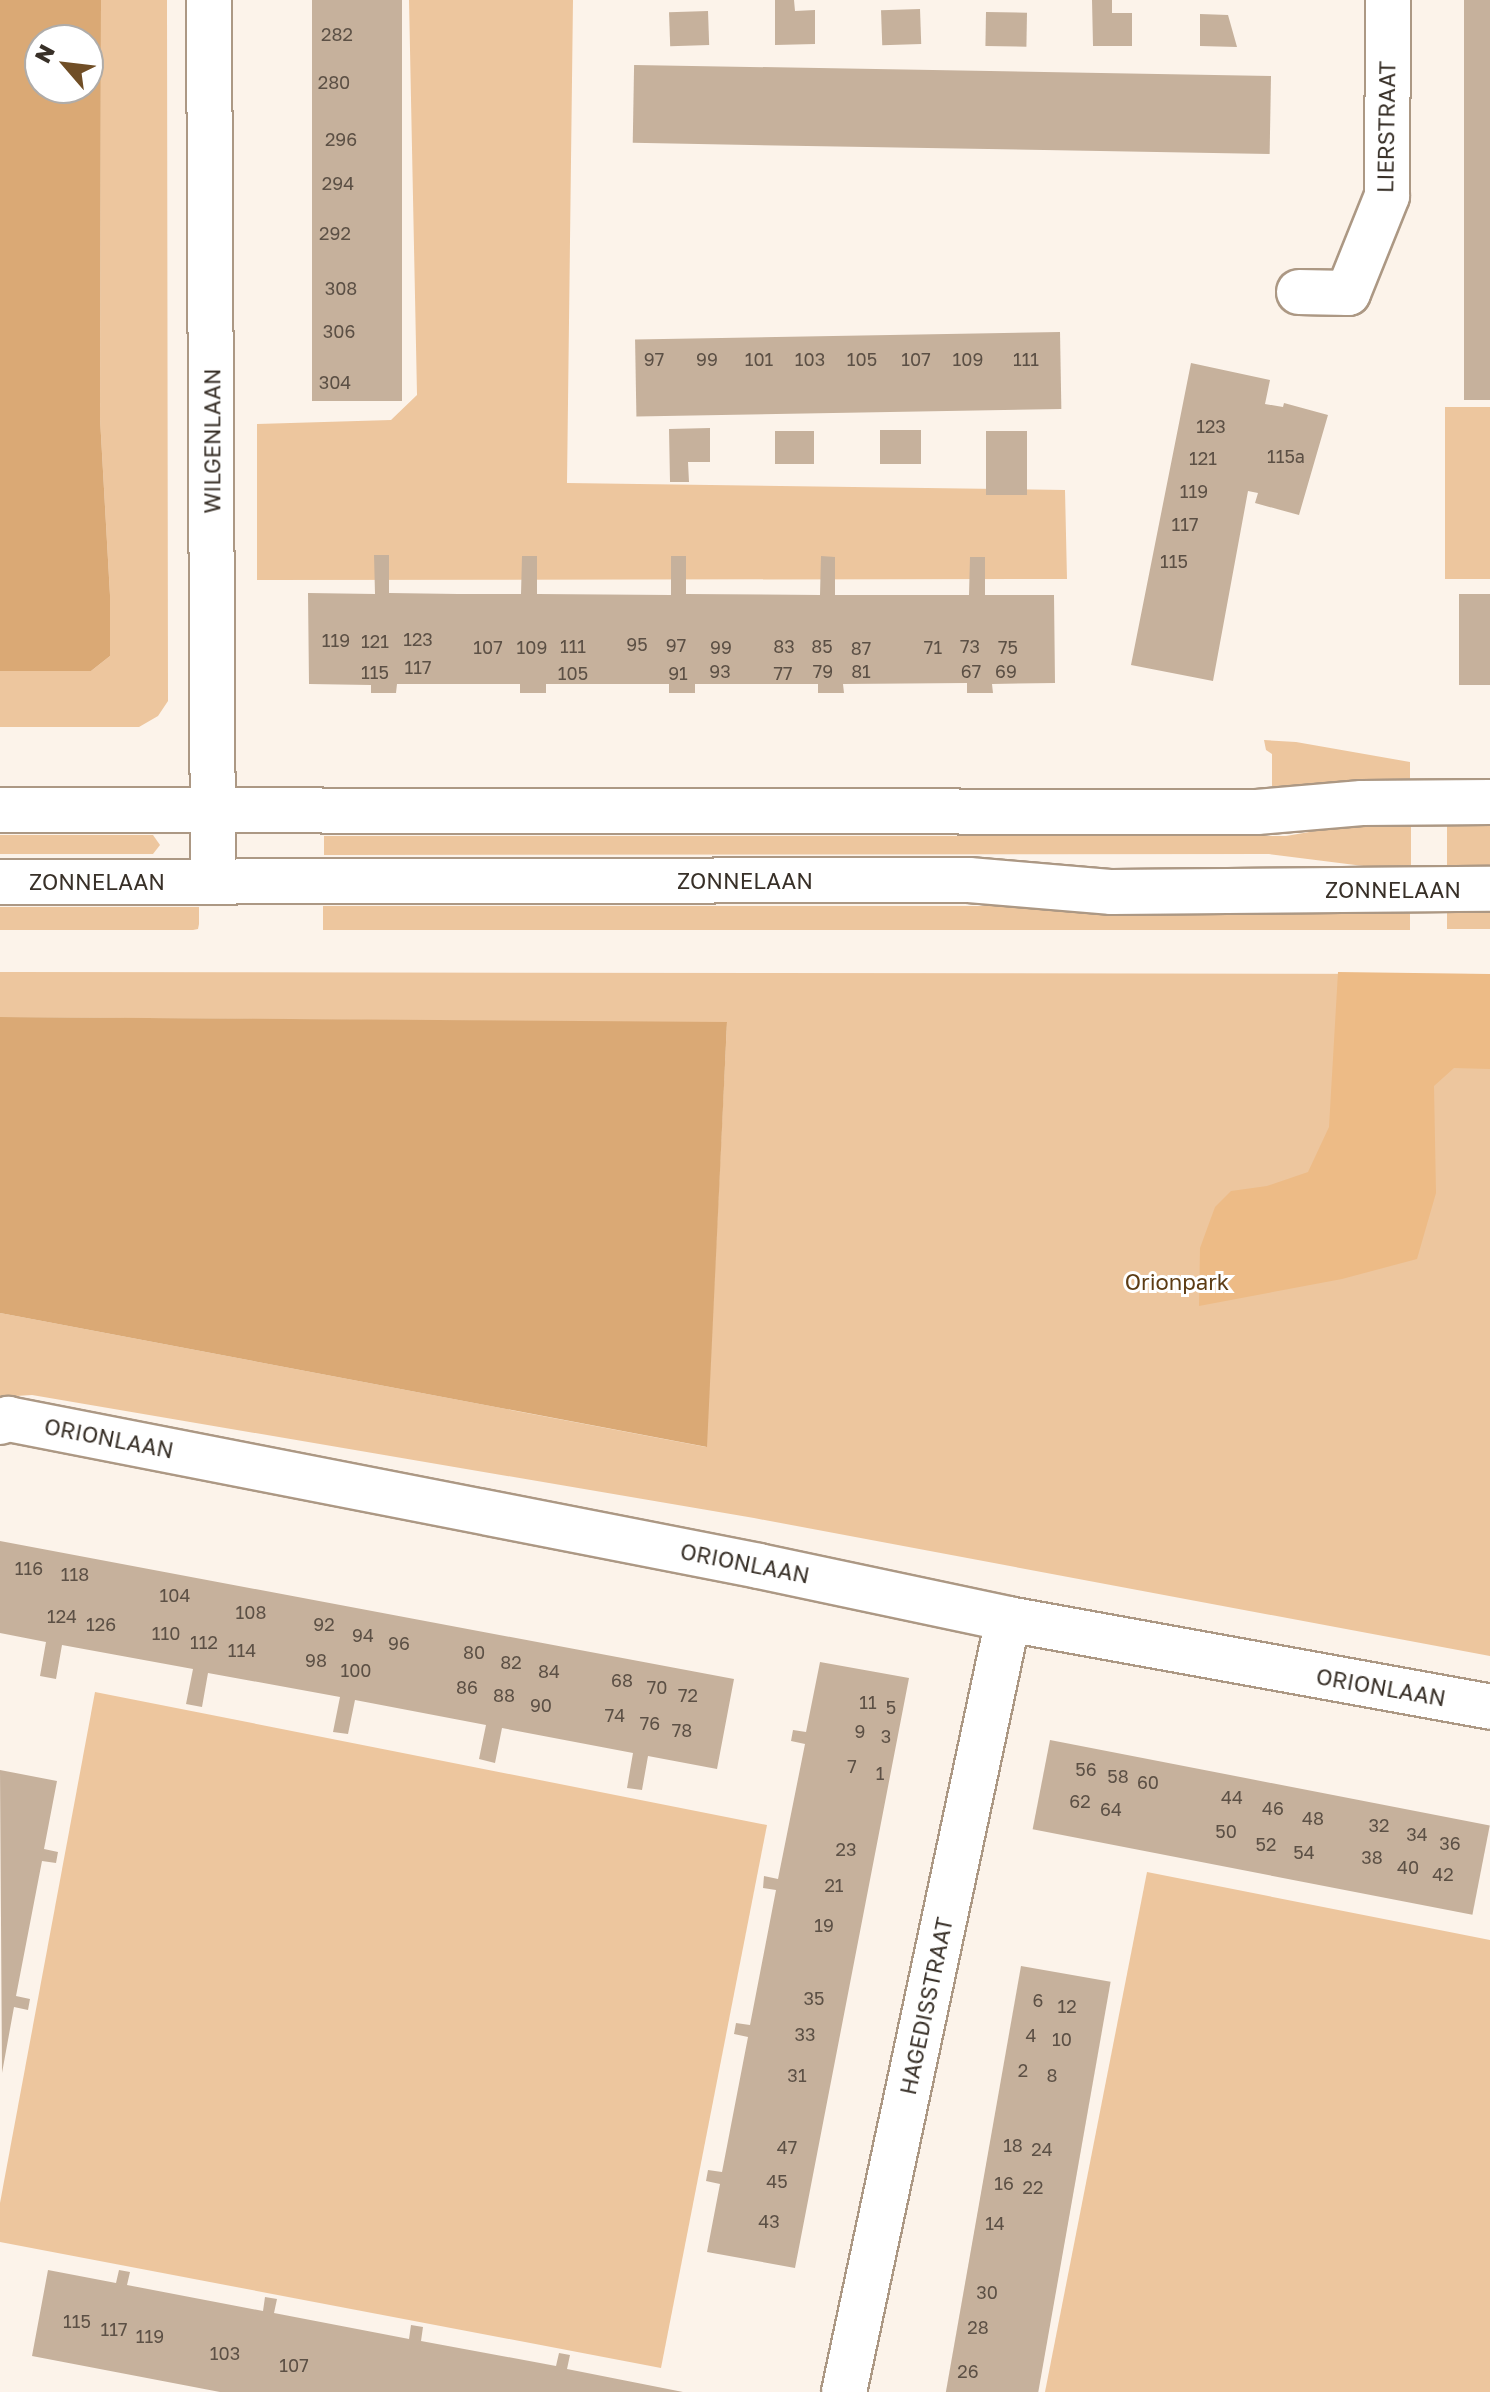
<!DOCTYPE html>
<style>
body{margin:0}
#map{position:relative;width:1490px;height:2392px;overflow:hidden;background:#fcf3ea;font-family:"Golos Text",sans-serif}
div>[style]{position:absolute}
.green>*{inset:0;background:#edc69e;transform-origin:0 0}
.forest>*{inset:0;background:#edbb86}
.water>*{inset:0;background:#daa975}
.building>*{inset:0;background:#c6b19c;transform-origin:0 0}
.roads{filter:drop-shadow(2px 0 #ac9884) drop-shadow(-2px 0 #ac9884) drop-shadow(0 2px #ac9884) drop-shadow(0 -2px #ac9884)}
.street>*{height:44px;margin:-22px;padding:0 22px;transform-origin:22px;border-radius:22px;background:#fff}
.secondary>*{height:44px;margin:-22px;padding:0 22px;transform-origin:22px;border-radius:22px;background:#fff}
span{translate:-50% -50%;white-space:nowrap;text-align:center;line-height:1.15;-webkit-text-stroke:6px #fff;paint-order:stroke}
.number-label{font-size:18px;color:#5c5045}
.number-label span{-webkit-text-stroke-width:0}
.street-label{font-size:22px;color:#383028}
.park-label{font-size:22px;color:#5d3c14}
.north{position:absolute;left:24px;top:24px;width:80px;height:80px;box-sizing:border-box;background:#fff;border:2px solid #afaca9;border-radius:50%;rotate:298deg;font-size:22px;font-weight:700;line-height:32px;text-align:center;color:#383028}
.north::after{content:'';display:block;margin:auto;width:28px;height:36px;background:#704e26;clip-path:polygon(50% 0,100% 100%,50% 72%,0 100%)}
</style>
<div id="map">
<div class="green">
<i style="clip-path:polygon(101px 0,167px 0,168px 701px,158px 716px,139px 727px,0 727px,0 671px,91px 671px,110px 656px,110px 595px,100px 418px)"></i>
<i style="clip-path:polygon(409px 0,573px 0,567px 483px,1065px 490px,1067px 579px,257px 580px,257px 424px,391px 420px,417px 395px)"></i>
<i style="left:1490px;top:407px;width:172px;height:45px;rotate:90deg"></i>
<i style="clip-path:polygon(1264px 740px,1296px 742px,1410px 762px,1410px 785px,1272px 786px,1272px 754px,1266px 750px)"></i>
<i style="left:1447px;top:819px;width:43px;height:53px"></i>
<i style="clip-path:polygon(1411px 822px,1411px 872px,1269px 854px,324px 855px,324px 836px,1286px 836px,1350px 825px)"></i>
<i style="clip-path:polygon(0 835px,153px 835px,160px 845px,153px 854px,0 854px)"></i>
<i style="left:323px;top:906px;width:1087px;height:24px"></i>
<i style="clip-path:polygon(0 907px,199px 907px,199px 924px,198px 929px,193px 930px,0 930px)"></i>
<i style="left:1447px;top:907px;width:43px;height:22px"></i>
<i style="clip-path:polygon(0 972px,1490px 974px,1490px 1656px,754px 1518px,32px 1395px,0 1397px,0 1313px,706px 1447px,727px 1023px,0 1017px)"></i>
<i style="clip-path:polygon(95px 1692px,767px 1825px,661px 2368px,0 2242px,0 2203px)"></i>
<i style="clip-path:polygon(1147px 1872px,1490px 1940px,1490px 2392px,1045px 2392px)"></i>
</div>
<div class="forest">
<i style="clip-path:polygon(1338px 972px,1490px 974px,1490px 1069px,1454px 1068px,1434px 1086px,1436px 1193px,1417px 1259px,1342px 1279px,1199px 1306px,1200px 1248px,1215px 1207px,1231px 1191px,1267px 1186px,1308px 1172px,1329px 1127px)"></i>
</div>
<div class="water">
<i style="clip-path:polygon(evenodd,0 0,101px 0,100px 418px,110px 595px,110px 656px,91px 671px,0 671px,0 0,88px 40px,88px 88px,40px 88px,40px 40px,88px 40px)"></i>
<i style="clip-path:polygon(0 1017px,727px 1022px,707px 1447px,0 1313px)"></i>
</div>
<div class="building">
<i style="left:312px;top:0;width:90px;height:401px"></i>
<i style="clip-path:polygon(775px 0,794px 0,795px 11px,815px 10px,815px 44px,775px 45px)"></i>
<i style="clip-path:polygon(1092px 0,1112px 0,1112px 13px,1132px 13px,1132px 46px,1093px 46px)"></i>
<i style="left:1464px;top:0;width:26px;height:400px"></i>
<i style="left:920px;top:9px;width:35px;height:39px;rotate:88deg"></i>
<i style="left:708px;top:11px;width:34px;height:39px;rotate:88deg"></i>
<i style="left:986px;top:12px;width:41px;height:34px;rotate:1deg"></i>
<i style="clip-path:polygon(1200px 14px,1228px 15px,1237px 47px,1200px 46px)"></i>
<i style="left:1271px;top:76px;width:78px;height:637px;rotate:91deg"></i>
<i style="left:1060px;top:332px;width:77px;height:425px;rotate:89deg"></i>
<i style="clip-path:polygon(1191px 363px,1270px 380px,1265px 404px,1283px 407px,1284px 403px,1328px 415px,1299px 515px,1255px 503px,1258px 493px,1248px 491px,1213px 681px,1131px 665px)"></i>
<i style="clip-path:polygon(710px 428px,710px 462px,688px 462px,689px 482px,670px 482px,669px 429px)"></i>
<i style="left:880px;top:430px;width:41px;height:34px"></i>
<i style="left:775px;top:431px;width:39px;height:33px"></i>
<i style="left:986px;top:431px;width:41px;height:64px"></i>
<i style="clip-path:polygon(374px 555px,389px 555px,389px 593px,458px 594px,521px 594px,522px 556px,537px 556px,537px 594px,671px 595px,671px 556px,686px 556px,686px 594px,820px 595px,821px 556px,835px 557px,835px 595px,969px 595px,970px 557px,985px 557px,985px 595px,1054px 595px,1055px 683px,992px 684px,993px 693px,967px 693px,967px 683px,843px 684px,844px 693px,818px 693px,818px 684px,695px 684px,695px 693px,669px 693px,669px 684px,546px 684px,546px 693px,520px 693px,520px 684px,397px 684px,396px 693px,371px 693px,371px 685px,309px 684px,308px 593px,375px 594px)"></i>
<i style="left:1459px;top:594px;width:31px;height:91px"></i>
<i style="clip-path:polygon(0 1541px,734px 1679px,717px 1769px,648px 1756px,642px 1790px,627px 1788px,633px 1753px,502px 1728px,495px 1763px,479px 1759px,486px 1725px,355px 1700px,348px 1734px,333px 1732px,340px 1697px,208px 1673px,202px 1707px,186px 1704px,193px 1669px,62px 1645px,56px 1679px,40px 1676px,46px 1642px,0 1633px)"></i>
<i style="clip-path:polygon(820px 1662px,909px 1678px,795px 2268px,707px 2252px,720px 2184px,706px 2181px,708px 2170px,722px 2172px,748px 2037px,734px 2034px,736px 2023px,750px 2025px,776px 1890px,763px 1888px,764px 1876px,778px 1879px,805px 1744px,791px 1741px,793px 1730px,806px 1732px)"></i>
<i style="left:1050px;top:1740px;width:448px;height:91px;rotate:11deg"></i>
<i style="clip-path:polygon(0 1770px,57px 1781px,44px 1849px,58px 1852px,56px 1863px,42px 1861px,16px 1996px,30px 1999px,28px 2010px,14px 2007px,2px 2073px)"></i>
<i style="left:1021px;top:1966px;width:91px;height:433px;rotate:10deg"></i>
<i style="clip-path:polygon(48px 2270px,116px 2283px,119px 2270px,130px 2272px,127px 2285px,263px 2311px,265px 2297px,277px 2299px,274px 2313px,409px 2339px,411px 2325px,423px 2327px,421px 2341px,556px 2366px,559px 2353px,570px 2355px,567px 2369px,683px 2392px,220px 2392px,32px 2356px)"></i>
</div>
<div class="roads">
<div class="street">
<i style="left:209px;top:0;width:882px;rotate:89.74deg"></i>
<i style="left:1299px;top:292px;width:49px;rotate:1.2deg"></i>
<i style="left:1348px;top:293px;width:105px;rotate:-68.1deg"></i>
<i style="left:1387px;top:196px;width:196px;rotate:-89.7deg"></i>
<i style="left:0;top:1422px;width:9px;rotate:-21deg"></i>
<i style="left:8px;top:1419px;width:765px;rotate:11.07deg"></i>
<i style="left:759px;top:1566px;width:255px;rotate:12deg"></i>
<i style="left:1008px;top:1619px;width:490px;rotate:10.3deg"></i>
<i style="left:844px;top:2392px;width:790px;rotate:-78.02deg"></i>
</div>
<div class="secondary">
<i style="left:0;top:810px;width:1257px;rotate:0.09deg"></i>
<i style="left:1257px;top:812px;width:105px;rotate:-4.9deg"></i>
<i style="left:1362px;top:803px;width:128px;rotate:-0.4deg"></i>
<i style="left:0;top:882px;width:969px;rotate:-0.12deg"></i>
<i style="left:969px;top:880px;width:144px;rotate:4.8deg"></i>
<i style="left:1112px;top:892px;width:378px;rotate:-0.5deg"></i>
</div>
</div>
<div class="number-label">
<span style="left:337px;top:34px">282</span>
<span style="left:334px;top:82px">280</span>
<span style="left:341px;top:139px">296</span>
<span style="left:338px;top:183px">294</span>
<span style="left:335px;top:233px">292</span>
<span style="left:341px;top:288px">308</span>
<span style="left:339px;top:331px">306</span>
<span style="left:654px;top:359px">97</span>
<span style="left:707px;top:359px">99</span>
<span style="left:759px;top:359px">101</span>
<span style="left:810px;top:359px">103</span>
<span style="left:862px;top:359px">105</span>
<span style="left:916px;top:359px">107</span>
<span style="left:968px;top:359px">109</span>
<span style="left:1026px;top:359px">111</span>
<span style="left:335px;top:382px">304</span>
<span style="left:1211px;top:426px">123</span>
<span style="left:1286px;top:456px">115a</span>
<span style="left:1203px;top:458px">121</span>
<span style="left:1194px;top:491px">119</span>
<span style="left:1185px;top:524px">117</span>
<span style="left:1174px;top:561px">115</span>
<span style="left:418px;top:639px">123</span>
<span style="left:336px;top:640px">119</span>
<span style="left:375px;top:641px">121</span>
<span style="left:637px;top:644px">95</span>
<span style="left:676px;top:645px">97</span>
<span style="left:573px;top:646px">111</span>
<span style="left:784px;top:646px">83</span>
<span style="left:822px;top:646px">85</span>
<span style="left:970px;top:646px">73</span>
<span style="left:488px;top:647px">107</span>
<span style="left:532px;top:647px">109</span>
<span style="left:721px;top:647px">99</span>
<span style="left:933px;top:647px">71</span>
<span style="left:1008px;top:647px">75</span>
<span style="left:861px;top:648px">87</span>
<span style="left:418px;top:667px">117</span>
<span style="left:720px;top:671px">93</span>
<span style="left:823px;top:671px">79</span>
<span style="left:861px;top:671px">81</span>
<span style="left:971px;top:671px">67</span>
<span style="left:1006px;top:671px">69</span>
<span style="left:375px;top:672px">115</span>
<span style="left:573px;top:673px">105</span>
<span style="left:678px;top:673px">91</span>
<span style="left:783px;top:673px">77</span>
<span style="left:29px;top:1568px">116</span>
<span style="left:75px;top:1574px">118</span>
<span style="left:175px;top:1595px">104</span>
<span style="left:251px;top:1612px">108</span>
<span style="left:62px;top:1616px">124</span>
<span style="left:101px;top:1624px">126</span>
<span style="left:324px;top:1624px">92</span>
<span style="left:166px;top:1633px">110</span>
<span style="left:363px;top:1635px">94</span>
<span style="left:204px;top:1642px">112</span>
<span style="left:399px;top:1643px">96</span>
<span style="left:242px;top:1650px">114</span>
<span style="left:474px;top:1652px">80</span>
<span style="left:316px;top:1660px">98</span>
<span style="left:511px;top:1662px">82</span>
<span style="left:356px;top:1670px">100</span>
<span style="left:549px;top:1671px">84</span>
<span style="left:622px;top:1680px">68</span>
<span style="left:467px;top:1687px">86</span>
<span style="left:657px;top:1687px">70</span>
<span style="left:504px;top:1695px">88</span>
<span style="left:688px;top:1695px">72</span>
<span style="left:868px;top:1702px">11</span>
<span style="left:541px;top:1705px">90</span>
<span style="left:891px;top:1707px">5</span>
<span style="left:615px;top:1715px">74</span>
<span style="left:650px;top:1723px">76</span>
<span style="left:682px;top:1730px">78</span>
<span style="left:860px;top:1731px">9</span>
<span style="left:886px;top:1736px">3</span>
<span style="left:852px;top:1766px">7</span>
<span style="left:1086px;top:1769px">56</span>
<span style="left:880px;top:1773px">1</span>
<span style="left:1118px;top:1776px">58</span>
<span style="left:1148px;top:1782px">60</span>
<span style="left:1232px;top:1797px">44</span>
<span style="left:1080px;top:1801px">62</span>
<span style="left:1273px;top:1808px">46</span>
<span style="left:1111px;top:1809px">64</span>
<span style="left:1313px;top:1818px">48</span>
<span style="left:1379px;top:1825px">32</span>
<span style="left:1226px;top:1831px">50</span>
<span style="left:1417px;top:1834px">34</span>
<span style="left:1450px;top:1843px">36</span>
<span style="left:1266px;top:1844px">52</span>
<span style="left:846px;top:1849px">23</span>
<span style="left:1304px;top:1852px">54</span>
<span style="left:1372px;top:1857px">38</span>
<span style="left:1408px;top:1867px">40</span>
<span style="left:1443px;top:1874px">42</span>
<span style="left:834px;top:1885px">21</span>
<span style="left:824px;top:1925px">19</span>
<span style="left:814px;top:1998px">35</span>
<span style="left:1038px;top:2000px">6</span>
<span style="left:1067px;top:2006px">12</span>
<span style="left:805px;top:2034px">33</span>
<span style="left:1031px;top:2035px">4</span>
<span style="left:1062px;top:2039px">10</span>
<span style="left:1023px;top:2070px">2</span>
<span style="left:797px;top:2075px">31</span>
<span style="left:1052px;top:2075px">8</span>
<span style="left:1013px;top:2145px">18</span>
<span style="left:787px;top:2147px">47</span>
<span style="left:1042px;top:2149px">24</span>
<span style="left:777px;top:2181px">45</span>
<span style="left:1004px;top:2183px">16</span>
<span style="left:1033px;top:2187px">22</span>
<span style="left:769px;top:2221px">43</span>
<span style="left:995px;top:2223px">14</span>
<span style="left:987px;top:2292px">30</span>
<span style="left:77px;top:2321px">115</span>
<span style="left:978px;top:2327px">28</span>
<span style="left:114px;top:2329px">117</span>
<span style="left:150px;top:2336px">119</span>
<span style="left:225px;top:2353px">103</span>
<span style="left:294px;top:2365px">107</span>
<span style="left:968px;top:2371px">26</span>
</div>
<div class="street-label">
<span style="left:1386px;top:127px;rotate:-89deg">LIERSTRAAT</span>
<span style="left:212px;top:441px;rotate:-90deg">WILGENLAAN</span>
<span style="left:745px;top:881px">ZONNELAAN</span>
<span style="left:97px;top:882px">ZONNELAAN</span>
<span style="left:1393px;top:890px">ZONNELAAN</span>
<span style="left:109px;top:1438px;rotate:11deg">ORIONLAAN</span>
<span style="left:745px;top:1563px;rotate:11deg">ORIONLAAN</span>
<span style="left:1381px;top:1687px;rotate:10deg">ORIONLAAN</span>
<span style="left:926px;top:2006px;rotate:-78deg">HAGEDISSTRAAT</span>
</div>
<div class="park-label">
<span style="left:1177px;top:1282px">Orionpark</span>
</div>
<div class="north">N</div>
</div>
